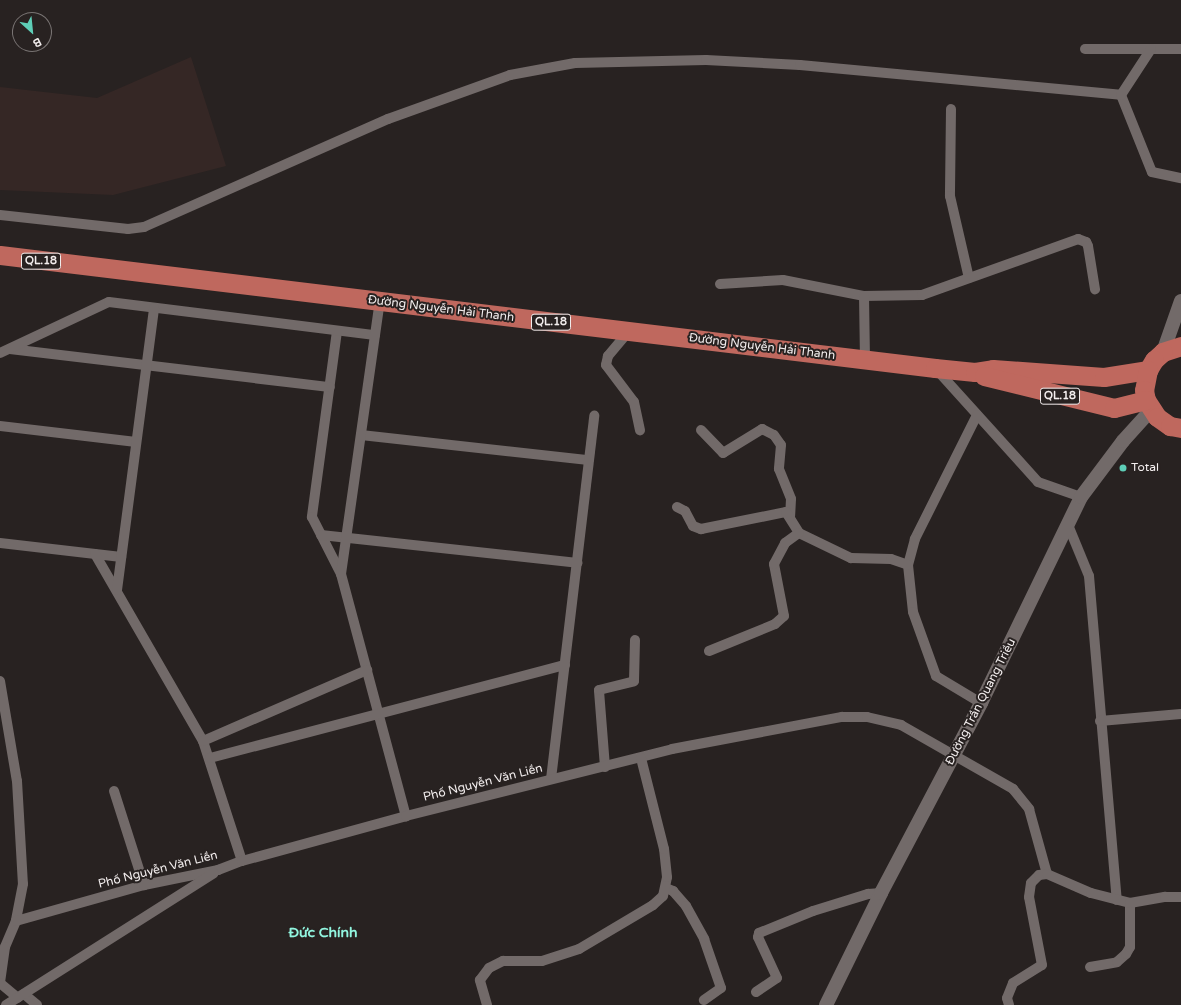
<!DOCTYPE html>
<meta charset="utf-8">
<style>
body{margin:0}
#map{position:relative;width:1181px;height:1005px;overflow:hidden;background:#282221;font-family:"Varela Round",sans-serif}
div>[style]{position:absolute}
.built>*{inset:0;background:#352725}
.street>*{height:10px;margin:-5px;padding:0 5px;transform-origin:5px;border-radius:5px;background:#726a69}
.secondary>*{height:14px;margin:-7px;padding:0 7px;transform-origin:7px;border-radius:7px;background:#726a69}
.highway>*{height:19px;margin:-9.5px;padding:0 9.5px;transform-origin:9.5px;border-radius:9.5px;background:#bf685e}
.dots>*{width:11px;height:11px;translate:-50% -50%;box-sizing:border-box;border:2px solid #282221;border-radius:50%}
span{translate:-50% -50%;white-space:nowrap;text-align:center;line-height:1.15;-webkit-text-stroke:4px #282221;paint-order:stroke}
.shield-label span{padding:1px 3px;background:#282221;border:1px solid;border-radius:3px;-webkit-text-stroke-width:0}
.shield-label{font-size:11px;color:#f3eeee;font-weight:700}
.street-label{font-size:12px;color:#f3eeee}
.poi-label{font-size:12px;color:#f3eeee}
.left{translate:0 -50%;text-align:left}
.quarter-label{font-size:14px;color:#92f6e0;font-weight:700}
.north{position:absolute;left:12px;top:12px;width:40px;height:40px;box-sizing:border-box;background:#282221;border:1px solid #797473;border-radius:50%;rotate:153deg;font-size:11px;font-weight:700;line-height:16px;text-align:center;color:#f3eeee}
.north::after{content:'';display:block;margin:auto;width:14px;height:18px;background:#5eceb7;clip-path:polygon(50% 0,100% 100%,50% 72%,0 100%)}
</style>
<div id="map">
<div class="built">
<i style="clip-path:polygon(191px 57px,226px 166px,113px 195px,0 190px,0 87px,97px 98px)"></i>
</div>
<div class="street">
<i style="left:1085px;top:49px;width:96px"></i>
<i style="left:1121px;top:95px;width:83px;rotate:68.1deg"></i>
<i style="left:1152px;top:172px;width:30px;rotate:12deg"></i>
<i style="left:951px;top:109px;width:87px;rotate:90.7deg"></i>
<i style="left:950px;top:196px;width:84px;rotate:77deg"></i>
<i style="left:0;top:215px;width:129px;rotate:6.2deg"></i>
<i style="left:128px;top:229px;width:16px;rotate:-7deg"></i>
<i style="left:144px;top:227px;width:267px;rotate:-23.9deg"></i>
<i style="left:388px;top:119px;width:130px;rotate:-19.8deg"></i>
<i style="left:510px;top:75px;width:66px;rotate:-10.5deg"></i>
<i style="left:575px;top:63px;width:131px;rotate:-1.3deg"></i>
<i style="left:706px;top:60px;width:94px;rotate:3deg"></i>
<i style="left:800px;top:65px;width:322px;rotate:5.3deg"></i>
<i style="left:1121px;top:95px;width:55px;rotate:-56.9deg"></i>
<i style="left:720px;top:284px;width:63px;rotate:-3.6deg"></i>
<i style="left:783px;top:280px;width:83px;rotate:11.2deg"></i>
<i style="left:864px;top:296px;width:58px;rotate:-1deg"></i>
<i style="left:922px;top:295px;width:166px;rotate:-19.7deg"></i>
<i style="left:1078px;top:239px;width:9px;rotate:21deg"></i>
<i style="left:1086px;top:242px;width:4px;rotate:63deg"></i>
<i style="left:1088px;top:246px;width:44px;rotate:80.8deg"></i>
<i style="left:864px;top:296px;width:64px;rotate:89.1deg"></i>
<i style="left:337px;top:331px;width:188px;rotate:97.7deg"></i>
<i style="left:312px;top:517px;width:64px;rotate:63deg"></i>
<i style="left:341px;top:574px;width:251px;rotate:75deg"></i>
<i style="left:629px;top:331px;width:33px;rotate:130deg"></i>
<i style="left:608px;top:356px;width:9px;rotate:103deg"></i>
<i style="left:606px;top:365px;width:46px;rotate:52.9deg"></i>
<i style="left:634px;top:402px;width:29px;rotate:78deg"></i>
<i style="left:10px;top:349px;width:322px;rotate:6.8deg"></i>
<i style="left:0;top:353px;width:120px;rotate:-25.1deg"></i>
<i style="left:109px;top:302px;width:268px;rotate:7.1deg"></i>
<i style="left:936px;top:369px;width:152px;rotate:47.9deg"></i>
<i style="left:1038px;top:482px;width:46px;rotate:19.2deg"></i>
<i style="left:977px;top:415px;width:139px;rotate:116.6deg"></i>
<i style="left:915px;top:539px;width:27px;rotate:105deg"></i>
<i style="left:908px;top:565px;width:47px;rotate:83.9deg"></i>
<i style="left:913px;top:612px;width:68px;rotate:70.2deg"></i>
<i style="left:936px;top:676px;width:52px;rotate:31deg"></i>
<i style="left:0;top:426px;width:137px;rotate:6.7deg"></i>
<i style="left:701px;top:430px;width:32px;rotate:46deg"></i>
<i style="left:723px;top:453px;width:46px;rotate:-31.6deg"></i>
<i style="left:762px;top:429px;width:13px;rotate:27deg"></i>
<i style="left:774px;top:435px;width:12px;rotate:55deg"></i>
<i style="left:781px;top:445px;width:24px;rotate:95deg"></i>
<i style="left:779px;top:469px;width:32px;rotate:68deg"></i>
<i style="left:791px;top:499px;width:17px;rotate:93deg"></i>
<i style="left:361px;top:435px;width:229px;rotate:6.3deg"></i>
<i style="left:677px;top:507px;width:9px;rotate:27deg"></i>
<i style="left:685px;top:511px;width:17px;rotate:62deg"></i>
<i style="left:693px;top:526px;width:9px;rotate:21deg"></i>
<i style="left:701px;top:529px;width:87px;rotate:-11.3deg"></i>
<i style="left:786px;top:512px;width:25px;rotate:58deg"></i>
<i style="left:799px;top:533px;width:58px;rotate:25.7deg"></i>
<i style="left:851px;top:558px;width:40px;rotate:1.4deg"></i>
<i style="left:891px;top:559px;width:18px;rotate:19deg"></i>
<i style="left:1068px;top:525px;width:55px;rotate:67.6deg"></i>
<i style="left:1089px;top:576px;width:325px;rotate:85.1deg"></i>
<i style="left:321px;top:535px;width:258px;rotate:6.2deg"></i>
<i style="left:0;top:543px;width:122px;rotate:6.6deg"></i>
<i style="left:95px;top:554px;width:216px;rotate:60deg"></i>
<i style="left:203px;top:741px;width:126px;rotate:72deg"></i>
<i style="left:341px;top:574px;width:276px;rotate:-81.9deg"></i>
<i style="left:117px;top:590px;width:284px;rotate:-82.5deg"></i>
<i style="left:709px;top:651px;width:71px;rotate:-22.2deg"></i>
<i style="left:775px;top:624px;width:12px;rotate:-42deg"></i>
<i style="left:784px;top:616px;width:53px;rotate:-100.9deg"></i>
<i style="left:774px;top:564px;width:24px;rotate:-62deg"></i>
<i style="left:785px;top:543px;width:17px;rotate:-36deg"></i>
<i style="left:0;top:681px;width:101px;rotate:80.4deg"></i>
<i style="left:17px;top:781px;width:103px;rotate:86.7deg"></i>
<i style="left:23px;top:884px;width:38px;rotate:101deg"></i>
<i style="left:16px;top:921px;width:28px;rotate:113deg"></i>
<i style="left:5px;top:947px;width:37px;rotate:98deg"></i>
<i style="left:1100px;top:721px;width:81px;rotate:-4.9deg"></i>
<i style="left:203px;top:741px;width:179px;rotate:-23.4deg"></i>
<i style="left:210px;top:758px;width:367px;rotate:-14.7deg"></i>
<i style="left:605px;top:767px;width:77px;rotate:-94.5deg"></i>
<i style="left:599px;top:690px;width:36px;rotate:-14deg"></i>
<i style="left:634px;top:681px;width:41px;rotate:-88.6deg"></i>
<i style="left:551px;top:779px;width:366px;rotate:-83.2deg"></i>
<i style="left:114px;top:791px;width:99px;rotate:72.3deg"></i>
<i style="left:666px;top:888px;width:8px;rotate:23deg"></i>
<i style="left:673px;top:891px;width:20px;rotate:49deg"></i>
<i style="left:686px;top:906px;width:38px;rotate:61deg"></i>
<i style="left:704px;top:939px;width:52px;rotate:70.9deg"></i>
<i style="left:721px;top:988px;width:21px;rotate:145deg"></i>
<i style="left:16px;top:921px;width:133px;rotate:-15.7deg"></i>
<i style="left:144px;top:885px;width:76px;rotate:-11.5deg"></i>
<i style="left:218px;top:870px;width:26px;rotate:-21deg"></i>
<i style="left:242px;top:861px;width:170px;rotate:-15.3deg"></i>
<i style="left:406px;top:816px;width:274px;rotate:-14.1deg"></i>
<i style="left:672px;top:749px;width:173px;rotate:-10.7deg"></i>
<i style="left:842px;top:717px;width:25px"></i>
<i style="left:867px;top:717px;width:35px;rotate:13deg"></i>
<i style="left:901px;top:725px;width:129px;rotate:29.7deg"></i>
<i style="left:1013px;top:789px;width:26px;rotate:51deg"></i>
<i style="left:1029px;top:809px;width:67px;rotate:74.5deg"></i>
<i style="left:1090px;top:967px;width:27px;rotate:-10deg"></i>
<i style="left:1117px;top:962px;width:12px;rotate:-42deg"></i>
<i style="left:1126px;top:954px;width:8px;rotate:-60deg"></i>
<i style="left:1130px;top:947px;width:44px;rotate:-90deg"></i>
<i style="left:0;top:983px;width:23px;rotate:40deg"></i>
<i style="left:756px;top:992px;width:25px;rotate:-34deg"></i>
<i style="left:777px;top:978px;width:45px;rotate:-114.9deg"></i>
<i style="left:758px;top:937px;width:4px;rotate:-76deg"></i>
<i style="left:759px;top:933px;width:58px;rotate:-22.2deg"></i>
<i style="left:813px;top:911px;width:58px;rotate:-17.2deg"></i>
<i style="left:868px;top:894px;width:13px;rotate:-4deg"></i>
<i style="left:24px;top:994px;width:17px;rotate:40deg"></i>
<i style="left:6px;top:1005px;width:246px;rotate:-32.4deg"></i>
<i style="left:487px;top:1005px;width:26px;rotate:-106deg"></i>
<i style="left:480px;top:980px;width:15px;rotate:-53deg"></i>
<i style="left:489px;top:968px;width:16px;rotate:-27deg"></i>
<i style="left:503px;top:961px;width:39px"></i>
<i style="left:542px;top:961px;width:39px;rotate:-18deg"></i>
<i style="left:579px;top:949px;width:86px;rotate:-30.7deg"></i>
<i style="left:653px;top:905px;width:13px;rotate:-42deg"></i>
<i style="left:663px;top:896px;width:19px;rotate:-78deg"></i>
<i style="left:667px;top:877px;width:28px;rotate:-96deg"></i>
<i style="left:664px;top:849px;width:94px;rotate:-104.2deg"></i>
<i style="left:1009px;top:1005px;width:7px;rotate:-106deg"></i>
<i style="left:1007px;top:998px;width:16px;rotate:-68deg"></i>
<i style="left:1013px;top:983px;width:34px;rotate:-32deg"></i>
<i style="left:1042px;top:965px;width:69px;rotate:-100.8deg"></i>
<i style="left:1029px;top:897px;width:14px;rotate:-82deg"></i>
<i style="left:1031px;top:883px;width:11px;rotate:-45deg"></i>
<i style="left:1039px;top:875px;width:8px;rotate:-7deg"></i>
<i style="left:1047px;top:874px;width:48px;rotate:23.4deg"></i>
<i style="left:1091px;top:893px;width:40px;rotate:14.4deg"></i>
<i style="left:1130px;top:903px;width:36px;rotate:-10deg"></i>
<i style="left:1165px;top:897px;width:16px"></i>
</div>
<div class="secondary">
<i style="left:1163px;top:352px;width:54px;rotate:-70.6deg"></i>
<i style="left:826px;top:1005px;width:125px;rotate:-63.8deg"></i>
<i style="left:881px;top:893px;width:215px;rotate:-62.2deg"></i>
<i style="left:981px;top:703px;width:229px;rotate:-64.1deg"></i>
<i style="left:1081px;top:497px;width:70px;rotate:-53.1deg"></i>
<i style="left:1123px;top:441px;width:42px;rotate:-47.9deg"></i>
</div>
<div class="highway">
<i style="left:0;top:255px;width:942px;rotate:6.89deg"></i>
<i style="left:935px;top:368px;width:40px;rotate:5.7deg"></i>
<i style="left:975px;top:372px;width:18px;rotate:-9deg"></i>
<i style="left:993px;top:369px;width:111px;rotate:4.1deg"></i>
<i style="left:1104px;top:377px;width:45px;rotate:-9deg"></i>
<i style="left:1181px;top:346px;width:19px;rotate:162deg"></i>
<i style="left:1163px;top:352px;width:12px;rotate:138deg"></i>
<i style="left:1154px;top:360px;width:12px;rotate:121deg"></i>
<i style="left:1148px;top:370px;width:20px;rotate:101deg"></i>
<i style="left:1144px;top:390px;width:10px;rotate:79deg"></i>
<i style="left:1146px;top:400px;width:20px;rotate:57deg"></i>
<i style="left:1157px;top:417px;width:16px;rotate:35deg"></i>
<i style="left:1170px;top:426px;width:11px;rotate:10deg"></i>
<i style="left:984px;top:376px;width:134px;rotate:13.8deg"></i>
<i style="left:1114px;top:408px;width:33px;rotate:-14deg"></i>
</div>
<div class="dots">
<i style="left:1123px;top:468px;background:#5eceb7"></i>
</div>
<div class="shield-label">
<span style="left:41px;top:261px">QL.18</span>
<span style="left:551px;top:322px">QL.18</span>
<span style="left:1060px;top:396px">QL.18</span>
</div>
<div class="street-label">
<span style="left:441px;top:309px;rotate:7deg">Đường Nguyễn Hải Thanh</span>
<span style="left:762px;top:347px;rotate:7deg">Đường Nguyễn Hải Thanh</span>
<span style="left:981px;top:702px;rotate:-63deg">Đường Trần Quang Triều</span>
<span style="left:483px;top:783px;rotate:-14deg">Phố Nguyễn Văn Liền</span>
<span style="left:158px;top:870px;rotate:-14deg">Phố Nguyễn Văn Liền</span>
</div>
<div class="poi-label">
<span class="left" style="left:1131px;top:468px">Total</span>
</div>
<div class="quarter-label">
<span style="left:323px;top:933px">Đức Chính</span>
</div>
<div class="north">B</div>
</div>
